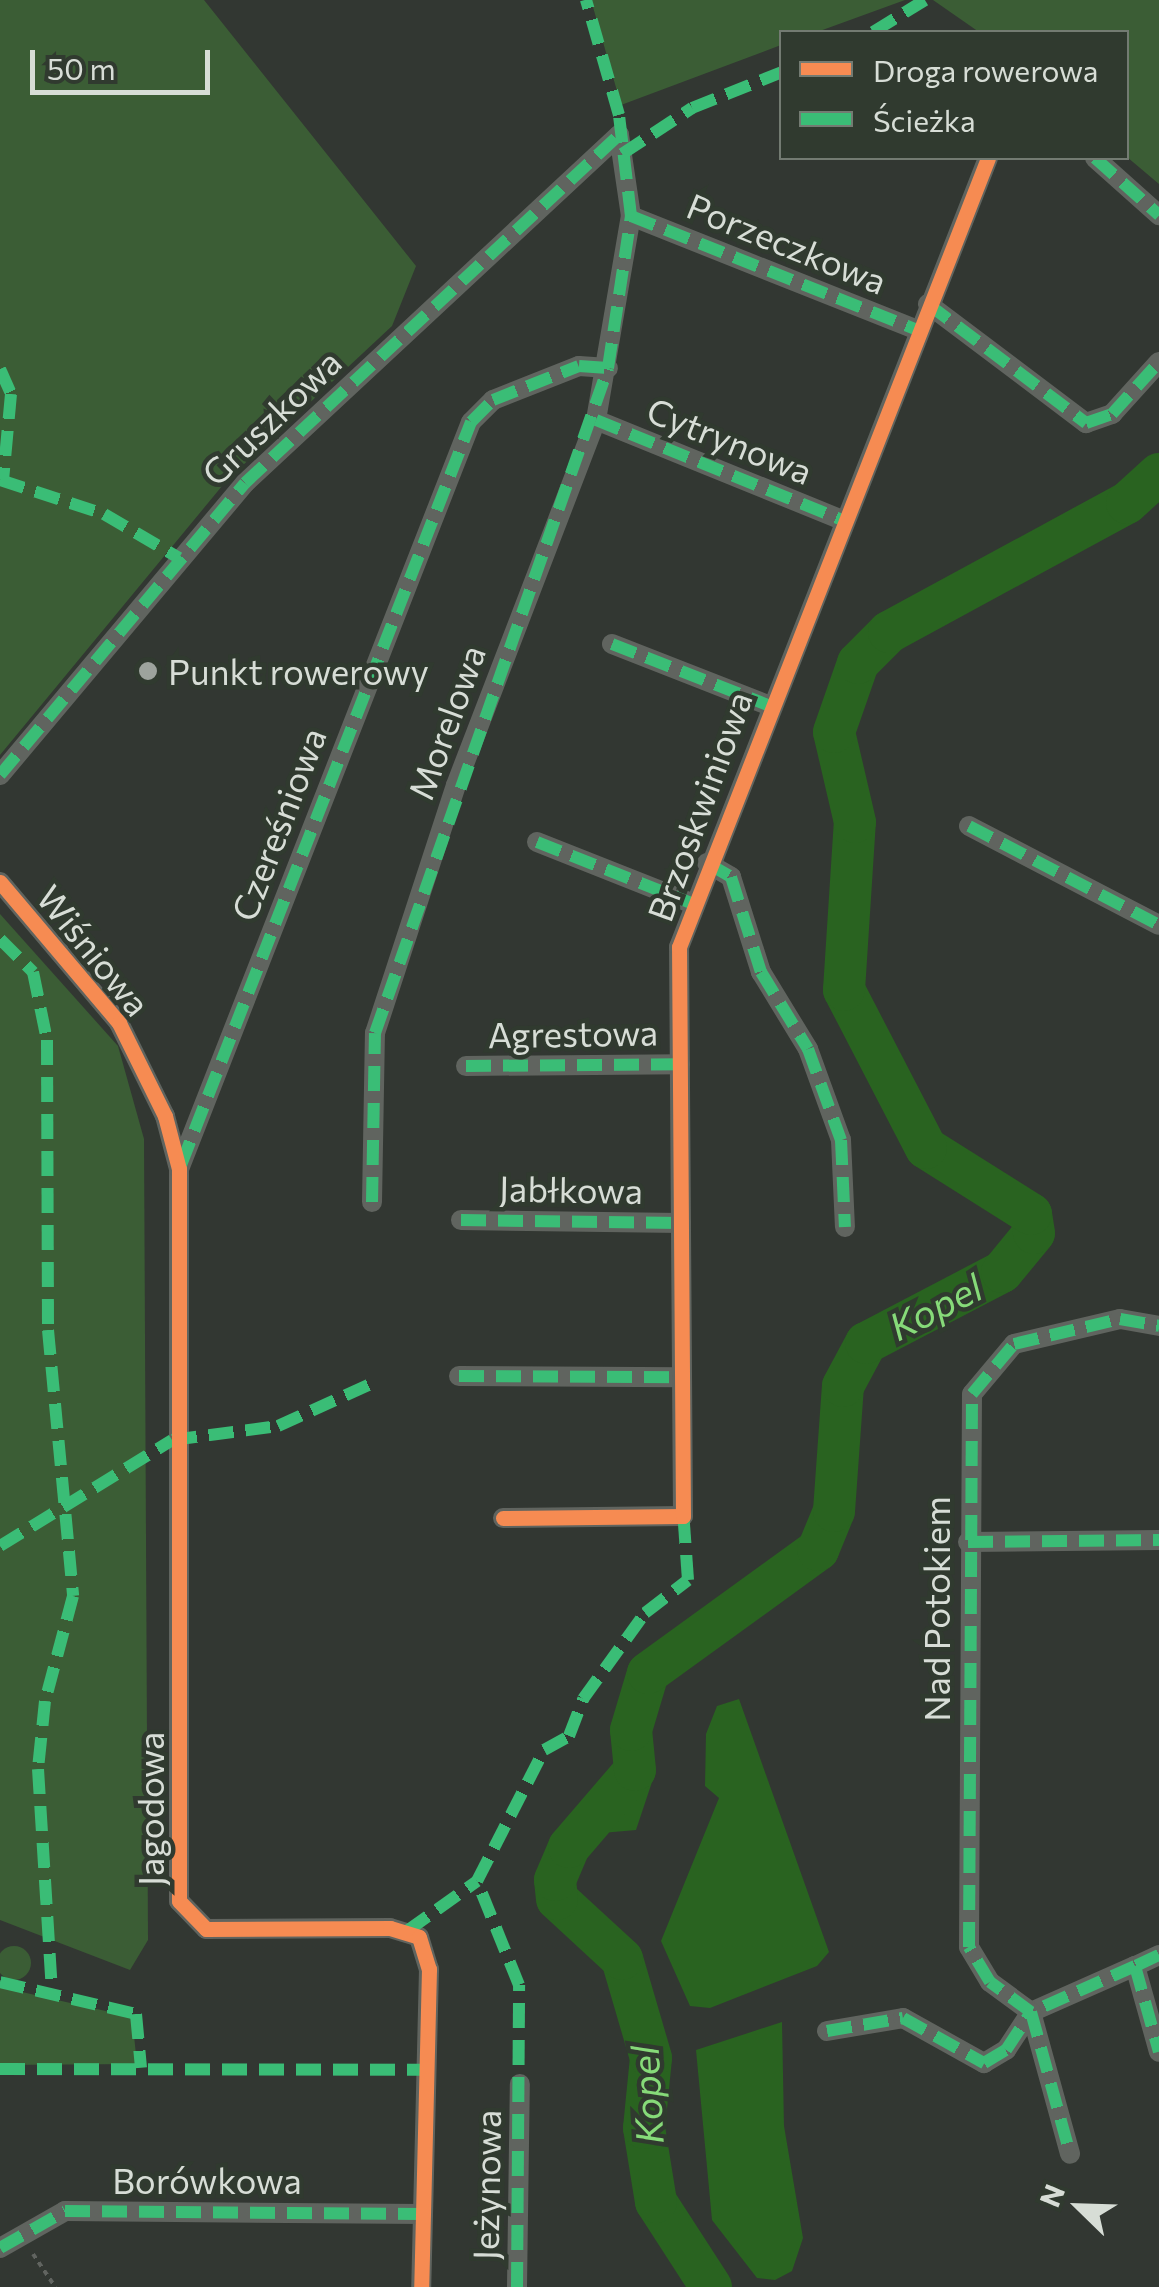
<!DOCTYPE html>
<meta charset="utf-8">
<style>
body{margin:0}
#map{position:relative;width:1159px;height:2287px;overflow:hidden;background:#323732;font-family:Commissioner,sans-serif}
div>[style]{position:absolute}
.green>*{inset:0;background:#3b5d35}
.round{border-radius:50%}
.water>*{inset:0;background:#296320}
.river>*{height:42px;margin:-21px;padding:0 21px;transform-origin:21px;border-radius:21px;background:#296320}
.path>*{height:4px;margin-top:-2px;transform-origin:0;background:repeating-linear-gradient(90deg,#616460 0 5px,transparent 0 10px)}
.minor>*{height:20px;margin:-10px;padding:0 10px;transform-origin:10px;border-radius:10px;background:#60645f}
.quiet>*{height:12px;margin-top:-6px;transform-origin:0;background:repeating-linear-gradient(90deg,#3abd76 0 25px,transparent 0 37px)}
.cycleway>*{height:15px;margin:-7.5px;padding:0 7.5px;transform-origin:7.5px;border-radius:7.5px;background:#f68b52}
.dots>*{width:28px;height:28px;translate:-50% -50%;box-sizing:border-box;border:5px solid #303a2f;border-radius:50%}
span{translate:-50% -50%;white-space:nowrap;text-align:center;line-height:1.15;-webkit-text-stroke:9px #303a2f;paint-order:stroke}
.street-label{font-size:35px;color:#d7ddd6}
.poi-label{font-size:35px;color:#d7ddd6}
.left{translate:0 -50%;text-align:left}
.water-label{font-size:38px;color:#86da79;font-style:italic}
.legend{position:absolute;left:779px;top:30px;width:350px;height:130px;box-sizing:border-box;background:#303a2f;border:2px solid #737b72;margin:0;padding:12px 18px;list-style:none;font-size:30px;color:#d7ddd6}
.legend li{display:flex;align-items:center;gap:20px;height:50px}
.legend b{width:50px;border:2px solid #737b72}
.north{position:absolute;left:1029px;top:2157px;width:100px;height:100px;-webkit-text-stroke:8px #303a2f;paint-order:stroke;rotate:293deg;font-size:28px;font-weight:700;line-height:40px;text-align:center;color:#d7ddd6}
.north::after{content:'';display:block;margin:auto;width:35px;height:45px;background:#d7ddd6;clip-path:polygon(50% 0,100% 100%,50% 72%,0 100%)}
.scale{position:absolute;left:30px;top:50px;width:180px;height:45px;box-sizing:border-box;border:5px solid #d7ddd6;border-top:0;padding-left:12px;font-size:30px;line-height:35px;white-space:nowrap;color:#d7ddd6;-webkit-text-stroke:8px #303a2f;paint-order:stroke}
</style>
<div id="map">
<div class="green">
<i style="clip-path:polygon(0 0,204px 0,416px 266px,392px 326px,227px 480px,0 755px)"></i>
<i style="clip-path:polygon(591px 0,905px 0,817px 32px,782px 32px,781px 45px,621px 105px)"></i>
<i style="clip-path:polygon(933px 0,1159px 0,1159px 184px,1127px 157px,1126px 32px,979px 32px)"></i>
<i style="clip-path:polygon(0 914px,118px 1046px,144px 1139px,148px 1940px,130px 1970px,0 1920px)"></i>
<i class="round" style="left:-3px;top:1946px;width:34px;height:34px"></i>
<i style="clip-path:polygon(0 1987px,132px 2017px,137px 2064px,0 2065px)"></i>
</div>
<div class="water">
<i style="clip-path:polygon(739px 1699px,829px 1952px,817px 1966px,710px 2008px,690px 2006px,661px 1941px,719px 1798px,705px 1786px,706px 1734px,717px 1706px)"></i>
<i style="clip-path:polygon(624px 1758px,652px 1782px,636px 1830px,579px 1835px,581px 1802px)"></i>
<i style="clip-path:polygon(782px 2022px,784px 2126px,803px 2238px,792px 2271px,775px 2280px,757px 2278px,712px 2220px,696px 2050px)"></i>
</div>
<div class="river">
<i style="left:711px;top:2287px;width:101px;rotate:-122.9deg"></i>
<i style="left:656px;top:2202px;width:75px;rotate:-99.2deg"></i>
<i style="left:644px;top:2128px;width:70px;rotate:-84.3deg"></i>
<i style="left:651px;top:2058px;width:103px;rotate:-106.3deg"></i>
<i style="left:622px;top:1959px;width:88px;rotate:-137.3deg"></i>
<i style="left:557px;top:1899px;width:19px;rotate:-96deg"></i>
<i style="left:555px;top:1880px;width:36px;rotate:-67deg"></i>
<i style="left:569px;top:1847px;width:101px;rotate:-49.4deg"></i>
<i style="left:635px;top:1770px;width:40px;rotate:-95.7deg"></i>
<i style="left:631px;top:1730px;width:59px;rotate:-73.4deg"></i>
<i style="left:648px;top:1673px;width:210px;rotate:-35.9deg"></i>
<i style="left:818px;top:1550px;width:42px;rotate:-67.7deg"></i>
<i style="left:834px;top:1511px;width:125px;rotate:-85.9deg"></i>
<i style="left:843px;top:1386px;width:49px;rotate:-61.9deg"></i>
<i style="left:866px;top:1343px;width:153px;rotate:-27.6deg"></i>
<i style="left:1002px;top:1272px;width:50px;rotate:-50.6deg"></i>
<i style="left:1034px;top:1233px;width:19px;rotate:-99deg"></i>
<i style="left:1031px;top:1214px;width:124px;rotate:-147.8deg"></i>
<i style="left:926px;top:1148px;width:178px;rotate:-117.4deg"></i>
<i style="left:844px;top:990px;width:168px;rotate:-86.3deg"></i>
<i style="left:855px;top:822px;width:92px;rotate:-103.1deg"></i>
<i style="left:834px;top:732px;width:73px;rotate:-70.8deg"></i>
<i style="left:858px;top:663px;width:44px;rotate:-45deg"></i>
<i style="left:889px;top:632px;width:271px;rotate:-28.5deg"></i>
<i style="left:1127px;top:503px;width:43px;rotate:-42.2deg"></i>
</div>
<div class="path">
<i style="left:33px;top:2254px;width:40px;rotate:56deg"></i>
</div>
<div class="minor">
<i style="left:1095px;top:158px;width:86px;rotate:41.7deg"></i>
<i style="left:631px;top:216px;width:309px;rotate:21.7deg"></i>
<i style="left:928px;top:304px;width:198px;rotate:37deg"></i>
<i style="left:1086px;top:423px;width:28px;rotate:-19deg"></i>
<i style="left:1112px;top:414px;width:70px;rotate:-47.9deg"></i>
<i style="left:596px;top:420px;width:263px;rotate:22.1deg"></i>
<i style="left:612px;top:644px;width:168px;rotate:21.4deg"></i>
<i style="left:0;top:775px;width:381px;rotate:-50deg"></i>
<i style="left:245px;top:483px;width:511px;rotate:-42.94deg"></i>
<i style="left:969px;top:826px;width:214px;rotate:27.5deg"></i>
<i style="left:537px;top:842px;width:166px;rotate:21.6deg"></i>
<i style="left:707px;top:863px;width:28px;rotate:30deg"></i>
<i style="left:731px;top:877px;width:100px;rotate:72.5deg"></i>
<i style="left:761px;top:972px;width:90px;rotate:58.6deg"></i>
<i style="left:808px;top:1049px;width:97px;rotate:70.1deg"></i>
<i style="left:841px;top:1140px;width:87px;rotate:87.4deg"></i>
<i style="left:0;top:882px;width:185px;rotate:49.8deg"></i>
<i style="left:119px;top:1023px;width:104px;rotate:63.7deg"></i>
<i style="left:165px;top:1116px;width:55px;rotate:75.2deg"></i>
<i style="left:179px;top:1169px;width:732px;rotate:90deg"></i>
<i style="left:179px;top:1901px;width:39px;rotate:46deg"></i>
<i style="left:206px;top:1929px;width:184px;rotate:-0.3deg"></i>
<i style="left:390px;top:1928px;width:30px;rotate:17deg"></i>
<i style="left:419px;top:1937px;width:34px;rotate:73deg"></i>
<i style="left:429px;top:1969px;width:318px;rotate:91.4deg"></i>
<i style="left:466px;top:1066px;width:214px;rotate:-0.5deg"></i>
<i style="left:179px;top:1169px;width:802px;rotate:-68.65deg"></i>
<i style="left:471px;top:422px;width:31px;rotate:-45deg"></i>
<i style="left:493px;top:400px;width:92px;rotate:-21.6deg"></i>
<i style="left:579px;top:366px;width:29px;rotate:4deg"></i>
<i style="left:372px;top:1202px;width:169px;rotate:-89deg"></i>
<i style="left:375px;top:1033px;width:261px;rotate:-71.9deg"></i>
<i style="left:456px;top:785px;width:391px;rotate:-69deg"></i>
<i style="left:596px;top:420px;width:207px;rotate:-80.3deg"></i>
<i style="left:631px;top:216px;width:82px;rotate:-98.4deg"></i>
<i style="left:461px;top:1220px;width:220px;rotate:0.8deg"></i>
<i style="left:459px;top:1376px;width:223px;rotate:0.3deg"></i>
<i style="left:503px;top:1518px;width:180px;rotate:-0.6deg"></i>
<i style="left:683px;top:1516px;width:569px;rotate:-90.4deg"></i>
<i style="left:679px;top:947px;width:847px;rotate:-68.61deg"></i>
<i style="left:968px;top:1542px;width:191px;rotate:-0.6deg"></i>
<i style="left:1159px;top:1955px;width:26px;rotate:155deg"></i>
<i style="left:1135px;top:1966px;width:89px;rotate:74.4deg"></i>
<i style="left:1135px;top:1966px;width:114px;rotate:156.1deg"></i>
<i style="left:1031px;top:2012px;width:51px;rotate:-143.8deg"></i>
<i style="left:990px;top:1982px;width:41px;rotate:-121deg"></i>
<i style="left:969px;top:1947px;width:553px;rotate:-89.69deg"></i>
<i style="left:972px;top:1394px;width:65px;rotate:-50deg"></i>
<i style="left:1014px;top:1344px;width:109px;rotate:-13.3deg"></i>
<i style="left:1120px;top:1319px;width:40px;rotate:10deg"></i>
<i style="left:1031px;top:2012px;width:147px;rotate:74.6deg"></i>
<i style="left:827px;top:2031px;width:77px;rotate:-9.7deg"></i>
<i style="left:903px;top:2018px;width:93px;rotate:29.1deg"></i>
<i style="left:984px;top:2063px;width:26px;rotate:-31deg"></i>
<i style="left:1006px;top:2050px;width:45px;rotate:-56.7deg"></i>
<i style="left:0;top:2248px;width:75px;rotate:-29.6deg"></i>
<i style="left:65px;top:2211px;width:358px;rotate:0.5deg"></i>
<i style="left:517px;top:2287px;width:203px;rotate:-89.2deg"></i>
</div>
<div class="quiet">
<i style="left:873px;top:32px;width:61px;rotate:-31.6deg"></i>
<i style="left:622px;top:154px;width:84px;rotate:-33.3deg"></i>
<i style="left:692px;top:108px;width:97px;rotate:-21.8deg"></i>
<i style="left:1095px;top:158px;width:86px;rotate:41.7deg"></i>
<i style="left:631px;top:216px;width:309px;rotate:21.7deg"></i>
<i style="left:928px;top:304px;width:198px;rotate:37deg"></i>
<i style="left:1086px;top:423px;width:28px;rotate:-19deg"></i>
<i style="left:1112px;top:414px;width:70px;rotate:-47.9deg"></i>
<i style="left:0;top:369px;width:27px;rotate:66deg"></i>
<i style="left:11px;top:394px;width:86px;rotate:95.3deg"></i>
<i style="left:596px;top:420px;width:263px;rotate:22.1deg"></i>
<i style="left:0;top:480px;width:109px;rotate:18.1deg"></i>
<i style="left:104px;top:514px;width:87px;rotate:30.4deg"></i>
<i style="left:612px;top:644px;width:168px;rotate:21.4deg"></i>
<i style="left:0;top:775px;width:381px;rotate:-50deg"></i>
<i style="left:245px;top:483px;width:511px;rotate:-42.94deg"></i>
<i style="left:969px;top:826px;width:214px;rotate:27.5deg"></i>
<i style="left:537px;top:842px;width:166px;rotate:21.6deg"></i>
<i style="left:707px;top:863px;width:28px;rotate:30deg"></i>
<i style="left:731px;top:877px;width:100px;rotate:72.5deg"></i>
<i style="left:761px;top:972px;width:90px;rotate:58.6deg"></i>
<i style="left:808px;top:1049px;width:97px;rotate:70.1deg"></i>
<i style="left:841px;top:1140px;width:87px;rotate:87.4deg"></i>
<i style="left:0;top:939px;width:47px;rotate:45deg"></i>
<i style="left:33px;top:972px;width:69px;rotate:78.4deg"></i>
<i style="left:47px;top:1040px;width:290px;rotate:89.8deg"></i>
<i style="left:48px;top:1330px;width:267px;rotate:84.6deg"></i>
<i style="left:73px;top:1596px;width:109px;rotate:104.9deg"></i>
<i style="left:45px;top:1701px;width:68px;rotate:95.9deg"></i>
<i style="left:38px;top:1769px;width:225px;rotate:86.4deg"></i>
<i style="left:466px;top:1066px;width:214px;rotate:-0.5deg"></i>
<i style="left:181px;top:1165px;width:798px;rotate:-68.68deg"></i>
<i style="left:471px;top:422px;width:31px;rotate:-45deg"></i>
<i style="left:493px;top:400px;width:92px;rotate:-21.6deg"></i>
<i style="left:579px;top:366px;width:29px;rotate:4deg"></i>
<i style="left:372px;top:1202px;width:169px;rotate:-89deg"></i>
<i style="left:375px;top:1033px;width:705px;rotate:-70.69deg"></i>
<i style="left:608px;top:368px;width:154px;rotate:-81.4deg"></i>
<i style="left:631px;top:216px;width:102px;rotate:-96.8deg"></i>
<i style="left:619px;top:115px;width:120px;rotate:-106deg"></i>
<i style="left:461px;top:1220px;width:220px;rotate:0.8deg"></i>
<i style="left:459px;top:1376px;width:223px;rotate:0.3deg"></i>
<i style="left:968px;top:1542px;width:191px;rotate:-0.6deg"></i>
<i style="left:0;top:1546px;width:202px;rotate:-31.6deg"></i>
<i style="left:172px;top:1440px;width:107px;rotate:-7.5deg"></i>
<i style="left:278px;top:1426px;width:104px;rotate:-24.4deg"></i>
<i style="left:407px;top:1931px;width:86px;rotate:-35.5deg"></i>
<i style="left:1159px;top:1955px;width:26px;rotate:155deg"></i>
<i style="left:1135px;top:1966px;width:89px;rotate:74.4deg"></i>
<i style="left:1135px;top:1966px;width:114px;rotate:156.1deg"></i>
<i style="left:1031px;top:2012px;width:51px;rotate:-143.8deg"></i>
<i style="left:990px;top:1982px;width:41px;rotate:-121deg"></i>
<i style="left:969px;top:1947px;width:553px;rotate:-89.69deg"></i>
<i style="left:972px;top:1394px;width:65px;rotate:-50deg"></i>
<i style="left:1014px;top:1344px;width:109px;rotate:-13.3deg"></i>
<i style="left:1120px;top:1319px;width:40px;rotate:10deg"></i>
<i style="left:0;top:1982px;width:140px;rotate:13.2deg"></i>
<i style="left:136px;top:2014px;width:54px;rotate:84.7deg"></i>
<i style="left:1031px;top:2012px;width:147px;rotate:74.6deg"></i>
<i style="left:827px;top:2031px;width:77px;rotate:-9.7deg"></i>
<i style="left:903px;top:2018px;width:93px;rotate:29.1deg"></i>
<i style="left:984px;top:2063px;width:26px;rotate:-31deg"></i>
<i style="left:1006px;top:2050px;width:45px;rotate:-56.7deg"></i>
<i style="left:0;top:2069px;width:424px;rotate:0.1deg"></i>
<i style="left:0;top:2248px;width:75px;rotate:-29.6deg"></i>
<i style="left:65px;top:2211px;width:358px;rotate:0.5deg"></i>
<i style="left:517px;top:2287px;width:302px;rotate:-89.6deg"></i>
<i style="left:519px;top:1985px;width:112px;rotate:-112deg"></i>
<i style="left:477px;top:1881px;width:147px;rotate:-62.9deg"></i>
<i style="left:544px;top:1750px;width:29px;rotate:-29deg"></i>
<i style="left:569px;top:1736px;width:40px;rotate:-69deg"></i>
<i style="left:583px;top:1699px;width:106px;rotate:-54.2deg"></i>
<i style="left:645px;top:1613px;width:54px;rotate:-37.5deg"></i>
<i style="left:688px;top:1580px;width:69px;rotate:-94.1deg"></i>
</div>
<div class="cycleway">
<i style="left:0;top:882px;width:185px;rotate:49.8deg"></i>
<i style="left:119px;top:1023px;width:104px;rotate:63.7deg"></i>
<i style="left:165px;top:1116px;width:55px;rotate:75.2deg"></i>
<i style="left:179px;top:1169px;width:732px;rotate:90deg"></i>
<i style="left:179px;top:1901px;width:39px;rotate:46deg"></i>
<i style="left:206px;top:1929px;width:184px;rotate:-0.3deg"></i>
<i style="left:390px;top:1928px;width:30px;rotate:17deg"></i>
<i style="left:419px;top:1937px;width:34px;rotate:73deg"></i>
<i style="left:429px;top:1969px;width:318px;rotate:91.4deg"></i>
<i style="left:503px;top:1518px;width:180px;rotate:-0.6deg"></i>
<i style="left:683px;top:1516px;width:569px;rotate:-90.4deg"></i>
<i style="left:679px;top:947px;width:847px;rotate:-68.61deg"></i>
</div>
<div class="dots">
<i style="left:148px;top:671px;background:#9da39d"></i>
</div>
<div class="street-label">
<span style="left:787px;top:243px;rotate:22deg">Porzeczkowa</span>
<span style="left:271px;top:417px;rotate:-44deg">Gruszkowa</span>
<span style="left:730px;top:440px;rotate:22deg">Cytrynowa</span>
<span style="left:446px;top:722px;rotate:-70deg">Morelowa</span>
<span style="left:699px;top:806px;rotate:-70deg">Brzoskwiniowa</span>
<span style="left:278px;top:824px;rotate:-69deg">Czereśniowa</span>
<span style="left:94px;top:950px;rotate:51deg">Wiśniowa</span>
<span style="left:573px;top:1033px;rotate:-1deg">Agrestowa</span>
<span style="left:571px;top:1189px;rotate:1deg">Jabłkowa</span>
<span style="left:936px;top:1609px;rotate:-90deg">Nad Potokiem</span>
<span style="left:150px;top:1809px;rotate:-90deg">Jagodowa</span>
<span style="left:207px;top:2180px">Borówkowa</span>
<span style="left:486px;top:2185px;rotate:-89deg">Jeżynowa</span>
</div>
<div class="poi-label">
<span class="left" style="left:168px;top:671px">Punkt rowerowy</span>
</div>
<div class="water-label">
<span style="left:935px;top:1306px;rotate:-27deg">Kopel</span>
<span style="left:646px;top:2095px;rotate:-93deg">Kopel</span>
</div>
<ul class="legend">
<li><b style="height:12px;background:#f68b52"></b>Droga rowerowa</li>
<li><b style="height:12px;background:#3abd76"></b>Ścieżka</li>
</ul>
<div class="north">N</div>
<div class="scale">50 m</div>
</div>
